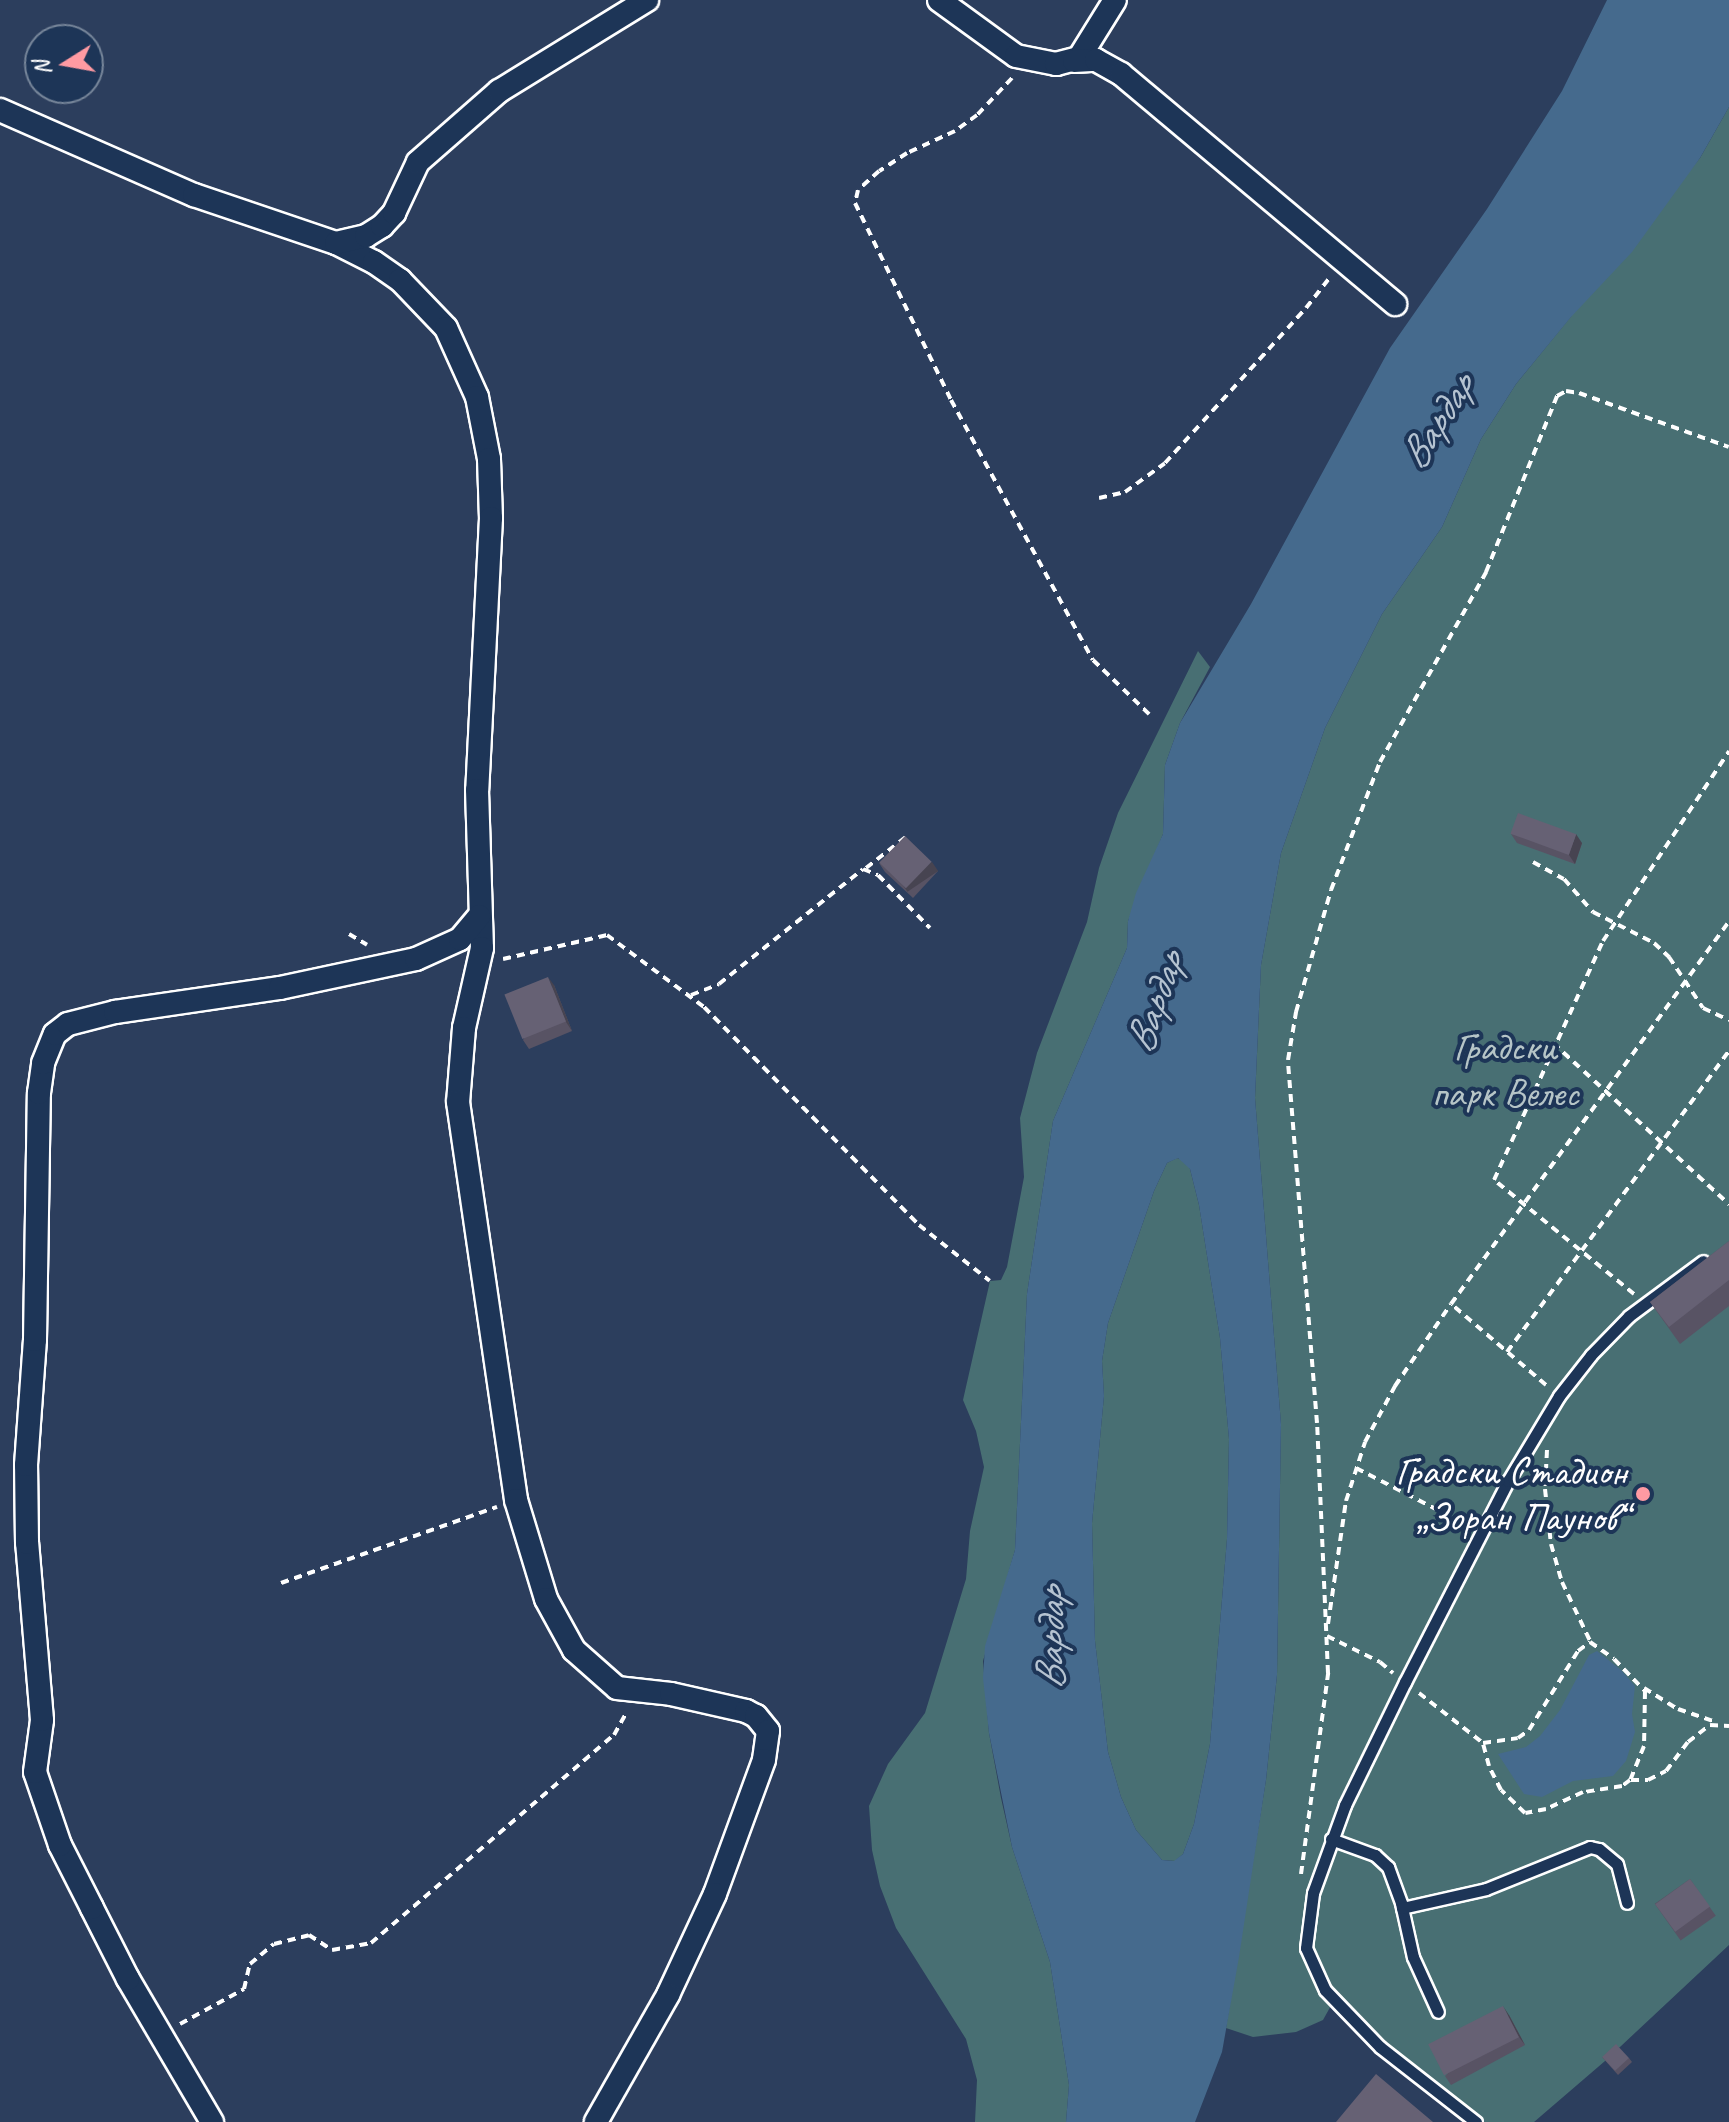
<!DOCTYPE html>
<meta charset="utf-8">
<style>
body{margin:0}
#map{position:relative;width:1729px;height:2122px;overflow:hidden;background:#2c3e5d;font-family:Caveat,sans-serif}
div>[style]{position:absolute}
.green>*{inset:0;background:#486f73}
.water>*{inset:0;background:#456a8d}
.path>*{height:4px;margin-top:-2px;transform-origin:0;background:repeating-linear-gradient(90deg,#fff 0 8px,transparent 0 14px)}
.roads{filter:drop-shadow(2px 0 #fff) drop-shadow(-2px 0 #fff) drop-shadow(0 2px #fff) drop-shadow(0 -2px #fff)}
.lane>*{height:11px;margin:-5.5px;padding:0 5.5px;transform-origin:5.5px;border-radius:5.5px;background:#1d3557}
.street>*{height:22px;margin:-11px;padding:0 11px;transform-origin:11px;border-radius:11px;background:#1d3557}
.wall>*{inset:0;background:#585364;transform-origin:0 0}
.shaded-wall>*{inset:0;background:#474451;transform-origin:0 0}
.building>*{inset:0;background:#666174;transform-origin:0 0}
.dots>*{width:22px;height:22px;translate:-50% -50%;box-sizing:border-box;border:4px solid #1d3557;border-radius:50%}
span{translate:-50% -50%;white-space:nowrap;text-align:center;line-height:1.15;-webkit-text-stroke:8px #1d3557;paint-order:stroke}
.park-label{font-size:40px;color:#b6c5c7}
.poi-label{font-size:40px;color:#fff}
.right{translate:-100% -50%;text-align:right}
.water-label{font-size:42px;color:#b5c3d1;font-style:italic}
.north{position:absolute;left:24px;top:24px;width:80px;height:80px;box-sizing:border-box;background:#1d3557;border:2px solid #77869a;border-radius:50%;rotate:259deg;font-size:22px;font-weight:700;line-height:32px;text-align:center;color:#fff}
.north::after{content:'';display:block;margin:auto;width:28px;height:36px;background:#ff9aa2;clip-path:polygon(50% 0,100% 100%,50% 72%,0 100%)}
</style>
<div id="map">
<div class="green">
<i style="clip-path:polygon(1729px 107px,1729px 1945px,1605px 2061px,1534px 2122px,1476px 2122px,1333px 2002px,1323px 2020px,1296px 2032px,1253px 2037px,1226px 2028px,1266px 1780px,1277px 1675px,1281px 1424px,1255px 1098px,1261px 965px,1281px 853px,1325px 728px,1382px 614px,1442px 527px,1481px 439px,1516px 384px,1700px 158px)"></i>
<i style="clip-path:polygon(1198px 651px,1210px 667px,1180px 723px,1165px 765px,1163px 834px,1128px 921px,1127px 948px,1053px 1121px,1027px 1294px,1015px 1550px,983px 1661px,989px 1733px,1001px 1798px,1012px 1847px,1050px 1962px,1069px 2085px,1066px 2122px,975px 2122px,977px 2080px,966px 2039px,896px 1928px,880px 1886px,872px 1850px,869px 1806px,888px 1764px,925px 1713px,966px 1579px,970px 1531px,984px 1467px,976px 1431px,963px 1400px,990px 1281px,1001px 1280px,1007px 1267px,1024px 1177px,1020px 1118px,1037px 1053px,1087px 922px,1099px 868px,1118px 813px)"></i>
<i style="clip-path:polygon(1177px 1158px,1186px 1161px,1190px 1169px,1199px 1205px,1220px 1338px,1229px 1439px,1227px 1539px,1210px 1744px,1194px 1824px,1183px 1854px,1175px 1861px,1162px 1860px,1136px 1830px,1121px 1797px,1108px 1752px,1095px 1641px,1092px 1523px,1104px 1396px,1102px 1361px,1108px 1323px,1154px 1191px,1167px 1163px)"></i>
</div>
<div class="water">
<i style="clip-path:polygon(evenodd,1607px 0,1729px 0,1729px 107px,1700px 158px,1632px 252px,1571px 317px,1516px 384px,1481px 439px,1442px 527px,1382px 614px,1325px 728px,1281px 853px,1261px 965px,1255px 1098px,1281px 1424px,1277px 1675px,1266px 1780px,1239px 1957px,1222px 2052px,1195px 2122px,1066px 2122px,1069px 2085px,1050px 1962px,1012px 1847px,989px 1733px,983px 1678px,985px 1646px,1015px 1550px,1027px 1294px,1053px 1121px,1127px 948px,1128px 921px,1136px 893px,1163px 834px,1165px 765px,1180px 723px,1251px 604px,1390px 348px,1487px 209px,1562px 91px,1607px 0,1178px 1158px,1190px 1169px,1199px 1205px,1220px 1338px,1229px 1439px,1227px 1539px,1210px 1744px,1194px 1824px,1183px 1854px,1174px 1861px,1162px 1860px,1136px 1830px,1121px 1797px,1108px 1752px,1095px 1641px,1092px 1523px,1104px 1396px,1102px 1361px,1108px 1323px,1154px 1191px,1167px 1163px,1178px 1158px)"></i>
<i style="clip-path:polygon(1597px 1651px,1621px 1670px,1635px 1686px,1632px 1714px,1635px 1732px,1626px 1761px,1613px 1776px,1573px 1781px,1542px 1797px,1524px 1794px,1498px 1754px,1526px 1747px,1540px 1736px,1560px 1710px,1589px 1655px)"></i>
</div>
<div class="path">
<i style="left:1012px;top:78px;width:51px;rotate:133.4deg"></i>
<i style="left:977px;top:115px;width:27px;rotate:144deg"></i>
<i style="left:955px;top:131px;width:53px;rotate:155.4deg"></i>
<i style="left:907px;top:153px;width:33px;rotate:147deg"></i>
<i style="left:879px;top:171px;width:28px;rotate:138deg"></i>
<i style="left:858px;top:190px;width:13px;rotate:103deg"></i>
<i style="left:855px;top:203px;width:219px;rotate:64deg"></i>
<i style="left:951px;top:400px;width:296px;rotate:61.4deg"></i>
<i style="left:1093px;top:660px;width:78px;rotate:44deg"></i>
<i style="left:1099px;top:498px;width:27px;rotate:-13deg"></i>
<i style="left:1125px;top:492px;width:49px;rotate:-35.9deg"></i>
<i style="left:1165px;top:463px;width:210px;rotate:-47.7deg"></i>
<i style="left:1306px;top:308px;width:39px;rotate:-52deg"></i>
<i style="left:1533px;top:862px;width:35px;rotate:29deg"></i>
<i style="left:1564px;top:879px;width:44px;rotate:48.7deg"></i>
<i style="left:1593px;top:912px;width:68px;rotate:26.9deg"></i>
<i style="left:1654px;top:943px;width:21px;rotate:43deg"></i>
<i style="left:1669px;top:957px;width:61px;rotate:56.3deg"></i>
<i style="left:1703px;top:1008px;width:29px;rotate:25deg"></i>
<i style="left:866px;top:868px;width:52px;rotate:-38deg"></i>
<i style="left:349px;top:934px;width:21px;rotate:31deg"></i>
<i style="left:503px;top:959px;width:107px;rotate:-13deg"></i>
<i style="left:607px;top:935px;width:121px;rotate:36.6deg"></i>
<i style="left:704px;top:1007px;width:306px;rotate:45.4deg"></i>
<i style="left:919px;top:1225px;width:90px;rotate:38.3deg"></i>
<i style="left:691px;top:995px;width:30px;rotate:-21deg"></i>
<i style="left:719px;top:984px;width:184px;rotate:-38.6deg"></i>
<i style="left:863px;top:869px;width:16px;rotate:22deg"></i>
<i style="left:878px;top:875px;width:74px;rotate:45.5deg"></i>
<i style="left:1553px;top:1043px;width:239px;rotate:42.5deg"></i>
<i style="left:1634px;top:1294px;width:181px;rotate:-140.8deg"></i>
<i style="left:1494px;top:1180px;width:263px;rotate:-65.5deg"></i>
<i style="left:1603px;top:941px;width:228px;rotate:-56.4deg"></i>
<i style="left:1507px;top:1352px;width:374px;rotate:-53.6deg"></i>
<i style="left:1546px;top:1385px;width:125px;rotate:-139.5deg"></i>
<i style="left:1451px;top:1304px;width:473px;rotate:-54deg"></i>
<i style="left:1547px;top:1450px;width:39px;rotate:93deg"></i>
<i style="left:1545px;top:1489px;width:55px;rotate:83.8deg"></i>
<i style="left:1551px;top:1544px;width:40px;rotate:74deg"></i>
<i style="left:1562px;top:1582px;width:65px;rotate:64.6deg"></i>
<i style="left:1356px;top:1468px;width:127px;rotate:27.2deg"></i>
<i style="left:281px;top:1583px;width:229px;rotate:-19.4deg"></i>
<i style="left:1328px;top:1624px;width:124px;rotate:-81.7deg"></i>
<i style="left:1346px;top:1501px;width:62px;rotate:-72.1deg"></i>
<i style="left:1365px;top:1442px;width:64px;rotate:-61.8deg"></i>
<i style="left:1395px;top:1386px;width:99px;rotate:-55.7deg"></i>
<i style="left:1327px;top:1636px;width:59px;rotate:26.1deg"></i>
<i style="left:1380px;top:1662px;width:17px;rotate:40deg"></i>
<i style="left:1644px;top:1688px;width:40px;rotate:32deg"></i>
<i style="left:1678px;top:1709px;width:39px;rotate:19deg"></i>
<i style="left:1419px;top:1693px;width:81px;rotate:38deg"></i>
<i style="left:1483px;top:1743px;width:35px;rotate:-8deg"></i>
<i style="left:1518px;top:1738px;width:14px;rotate:-36deg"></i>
<i style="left:1529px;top:1730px;width:93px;rotate:-58.2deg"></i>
<i style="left:1578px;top:1651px;width:15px;rotate:-37deg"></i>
<i style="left:1590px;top:1642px;width:29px;rotate:35deg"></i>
<i style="left:1614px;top:1659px;width:45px;rotate:45.9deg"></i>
<i style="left:1645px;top:1691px;width:55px;rotate:91deg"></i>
<i style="left:1644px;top:1746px;width:37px;rotate:112deg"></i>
<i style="left:1630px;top:1780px;width:10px;rotate:143deg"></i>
<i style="left:1622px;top:1786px;width:39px;rotate:171deg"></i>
<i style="left:1583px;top:1792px;width:41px;rotate:155.3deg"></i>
<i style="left:1546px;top:1809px;width:21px;rotate:169deg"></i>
<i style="left:1525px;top:1813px;width:33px;rotate:-136deg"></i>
<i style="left:1501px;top:1790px;width:27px;rotate:-117deg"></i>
<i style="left:1489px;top:1766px;width:24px;rotate:-105deg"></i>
<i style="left:1631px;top:1780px;width:17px"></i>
<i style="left:1648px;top:1780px;width:20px;rotate:-27deg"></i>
<i style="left:1666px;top:1771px;width:36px;rotate:-53deg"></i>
<i style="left:1688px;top:1742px;width:28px;rotate:-38deg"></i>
<i style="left:1710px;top:1725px;width:19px;rotate:3deg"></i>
<i style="left:1301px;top:1874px;width:203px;rotate:-82.3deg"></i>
<i style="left:1328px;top:1673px;width:250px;rotate:-92.5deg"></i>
<i style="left:1317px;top:1423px;width:364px;rotate:-94.6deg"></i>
<i style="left:1288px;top:1060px;width:49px;rotate:-80.5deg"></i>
<i style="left:1296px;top:1012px;width:127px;rotate:-74deg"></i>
<i style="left:1331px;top:890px;width:137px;rotate:-69.1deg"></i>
<i style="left:1380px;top:762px;width:218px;rotate:-60.8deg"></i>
<i style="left:1486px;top:572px;width:190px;rotate:-68deg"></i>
<i style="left:1557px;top:396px;width:10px;rotate:-29deg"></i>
<i style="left:1566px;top:391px;width:13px;rotate:9deg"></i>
<i style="left:1579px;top:393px;width:159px;rotate:19.8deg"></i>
<i style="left:180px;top:2024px;width:73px;rotate:-28.7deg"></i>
<i style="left:244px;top:1989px;width:26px;rotate:-77deg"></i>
<i style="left:250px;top:1964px;width:31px;rotate:-40deg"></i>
<i style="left:274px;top:1944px;width:36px;rotate:-14deg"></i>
<i style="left:309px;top:1935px;width:27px;rotate:33deg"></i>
<i style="left:332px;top:1950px;width:40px;rotate:-10deg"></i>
<i style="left:371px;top:1943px;width:320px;rotate:-40.6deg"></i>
<i style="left:614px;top:1735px;width:26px;rotate:-61deg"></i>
</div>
<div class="roads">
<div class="lane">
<i style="left:1331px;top:1839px;width:47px;rotate:20deg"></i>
<i style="left:1375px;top:1855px;width:18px;rotate:43deg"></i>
<i style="left:1388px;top:1867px;width:38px;rotate:70deg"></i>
<i style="left:1401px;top:1903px;width:55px;rotate:77.5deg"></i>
<i style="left:1413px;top:1957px;width:60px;rotate:65.6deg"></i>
<i style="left:1402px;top:1908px;width:86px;rotate:-12.7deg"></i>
<i style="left:1486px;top:1889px;width:112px;rotate:-22deg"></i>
<i style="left:1590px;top:1847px;width:9px;rotate:13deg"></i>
<i style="left:1599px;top:1849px;width:23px;rotate:40deg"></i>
<i style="left:1617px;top:1864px;width:40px;rotate:75.6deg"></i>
<i style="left:1476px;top:2122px;width:122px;rotate:-142deg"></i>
<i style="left:1380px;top:2047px;width:79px;rotate:-134deg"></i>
<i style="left:1325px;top:1990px;width:46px;rotate:-114.3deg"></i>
<i style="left:1306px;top:1948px;width:55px;rotate:-82.7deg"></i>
<i style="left:1313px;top:1893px;width:94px;rotate:-70deg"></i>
<i style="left:1345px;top:1805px;width:137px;rotate:-64deg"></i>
<i style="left:1405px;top:1682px;width:226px;rotate:-62.9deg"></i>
<i style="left:1508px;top:1481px;width:99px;rotate:-59deg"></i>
<i style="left:1559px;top:1396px;width:52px;rotate:-52deg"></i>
<i style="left:1591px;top:1355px;width:54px;rotate:-45.7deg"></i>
<i style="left:1629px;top:1316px;width:92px;rotate:-36.6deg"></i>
</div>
<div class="street">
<i style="left:939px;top:0;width:95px;rotate:36deg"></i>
<i style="left:1016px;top:56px;width:41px;rotate:11.3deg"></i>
<i style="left:1056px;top:64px;width:24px;rotate:-15deg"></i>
<i style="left:1079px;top:58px;width:68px;rotate:-58.2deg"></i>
<i style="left:1074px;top:61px;width:22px;rotate:-3deg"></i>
<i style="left:1096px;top:60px;width:29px;rotate:29deg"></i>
<i style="left:1121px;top:74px;width:358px;rotate:40deg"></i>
<i style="left:0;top:110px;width:212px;rotate:23.7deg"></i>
<i style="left:194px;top:195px;width:150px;rotate:18.7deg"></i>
<i style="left:336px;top:243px;width:42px;rotate:26.6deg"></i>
<i style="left:374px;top:262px;width:32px;rotate:35deg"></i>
<i style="left:400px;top:280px;width:66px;rotate:46.2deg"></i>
<i style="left:446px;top:328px;width:76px;rotate:65.8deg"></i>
<i style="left:477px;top:397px;width:63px;rotate:79deg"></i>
<i style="left:489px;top:459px;width:59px;rotate:88.1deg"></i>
<i style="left:491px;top:518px;width:272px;rotate:92.9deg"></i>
<i style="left:477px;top:790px;width:158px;rotate:88.2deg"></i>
<i style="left:482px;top:948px;width:82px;rotate:102.7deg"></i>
<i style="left:464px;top:1028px;width:74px;rotate:94.6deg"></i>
<i style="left:458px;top:1102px;width:402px;rotate:81.7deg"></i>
<i style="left:516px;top:1500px;width:103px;rotate:73.1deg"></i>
<i style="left:546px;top:1599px;width:58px;rotate:61.2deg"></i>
<i style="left:574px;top:1650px;width:57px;rotate:41.5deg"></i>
<i style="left:617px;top:1688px;width:54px;rotate:6.3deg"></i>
<i style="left:671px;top:1694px;width:77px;rotate:12.8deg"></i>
<i style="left:746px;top:1711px;width:11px;rotate:27deg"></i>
<i style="left:756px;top:1716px;width:19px;rotate:51deg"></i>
<i style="left:768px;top:1731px;width:29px;rotate:98deg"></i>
<i style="left:764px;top:1760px;width:143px;rotate:110.1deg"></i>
<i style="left:715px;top:1894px;width:111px;rotate:115deg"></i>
<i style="left:668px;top:1995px;width:146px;rotate:119.6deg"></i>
<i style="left:336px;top:243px;width:31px;rotate:-13deg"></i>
<i style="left:366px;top:236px;width:19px;rotate:-32deg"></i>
<i style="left:382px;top:226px;width:18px;rotate:-47deg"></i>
<i style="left:394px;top:213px;width:56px;rotate:-64.8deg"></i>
<i style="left:418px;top:162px;width:108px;rotate:-41.2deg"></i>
<i style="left:499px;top:91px;width:174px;rotate:-31.6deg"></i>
<i style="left:212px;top:2122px;width:166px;rotate:-120.4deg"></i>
<i style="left:128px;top:1979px;width:80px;rotate:-116.9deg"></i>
<i style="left:92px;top:1908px;width:71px;rotate:-116.9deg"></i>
<i style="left:60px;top:1845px;width:77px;rotate:-108.9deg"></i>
<i style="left:35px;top:1772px;width:52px;rotate:-82.3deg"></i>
<i style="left:42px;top:1720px;width:178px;rotate:-94.8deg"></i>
<i style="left:27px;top:1543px;width:78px;rotate:-90.7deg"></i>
<i style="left:26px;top:1465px;width:125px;rotate:-85.9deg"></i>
<i style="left:35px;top:1340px;width:247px;rotate:-89.1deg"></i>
<i style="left:39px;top:1093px;width:30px;rotate:-82deg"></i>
<i style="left:43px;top:1063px;width:31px;rotate:-68deg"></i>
<i style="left:55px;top:1034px;width:16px;rotate:-38deg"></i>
<i style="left:68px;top:1024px;width:49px;rotate:-14.3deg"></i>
<i style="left:115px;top:1012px;width:167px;rotate:-8.3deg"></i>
<i style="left:280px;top:988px;width:139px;rotate:-12deg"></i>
<i style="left:416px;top:959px;width:48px;rotate:-24.4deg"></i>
<i style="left:460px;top:939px;width:30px;rotate:-50deg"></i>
</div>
</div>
<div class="wall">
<i style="clip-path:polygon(1511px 834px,1582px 843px,1575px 864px,1517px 843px)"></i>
<i style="clip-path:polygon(879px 863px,938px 871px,913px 898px,885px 872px)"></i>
<i style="clip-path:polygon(554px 985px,572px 1031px,529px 1049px,523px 1040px)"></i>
<i style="clip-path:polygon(1729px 1241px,1729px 1306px,1680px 1344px,1650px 1302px)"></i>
<i style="left:1690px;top:1879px;width:45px;height:43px;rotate:55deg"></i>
<i style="clip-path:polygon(1509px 2015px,1525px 2045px,1451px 2085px,1445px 2076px)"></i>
<i style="clip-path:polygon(1602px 2057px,1629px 2058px,1632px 2062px,1618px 2075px)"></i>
</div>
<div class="shaded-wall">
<i style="clip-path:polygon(1576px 834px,1582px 843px,1575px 864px,1569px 855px)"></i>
<i style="left:932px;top:862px;width:11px;height:37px;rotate:56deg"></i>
<i style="clip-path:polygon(548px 977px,554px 985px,572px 1031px,566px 1022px)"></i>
<i style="clip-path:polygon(1503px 2006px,1509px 2015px,1525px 2045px,1519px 2037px)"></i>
</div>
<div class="building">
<i style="left:1518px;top:813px;width:62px;height:22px;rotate:20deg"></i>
<i style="left:905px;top:836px;width:37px;height:37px;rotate:44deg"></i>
<i style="left:548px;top:977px;width:48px;height:47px;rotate:68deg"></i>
<i style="clip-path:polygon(1729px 1241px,1729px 1280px,1669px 1327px,1650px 1302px)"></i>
<i style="left:1690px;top:1879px;width:34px;height:43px;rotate:54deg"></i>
<i style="left:1503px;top:2006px;width:35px;height:84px;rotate:63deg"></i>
<i style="left:1616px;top:2044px;width:19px;height:19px;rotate:47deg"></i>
<i style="clip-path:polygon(1376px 2074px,1433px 2122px,1336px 2122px)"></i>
</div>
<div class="dots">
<i style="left:1643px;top:1494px;background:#ff9aa2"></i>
</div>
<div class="park-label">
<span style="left:1505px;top:1070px">Градски<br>парк Велес</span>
</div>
<div class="poi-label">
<span class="right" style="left:1627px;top:1494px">Градски Стадион<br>„Зоран Паунов“</span>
</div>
<div class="water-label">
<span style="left:1437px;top:422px;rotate:-57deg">Вардар</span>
<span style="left:1155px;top:1003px;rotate:-70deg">Вардар</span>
<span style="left:1051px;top:1639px;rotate:-89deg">Вардар</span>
</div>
<div class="north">N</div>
</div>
